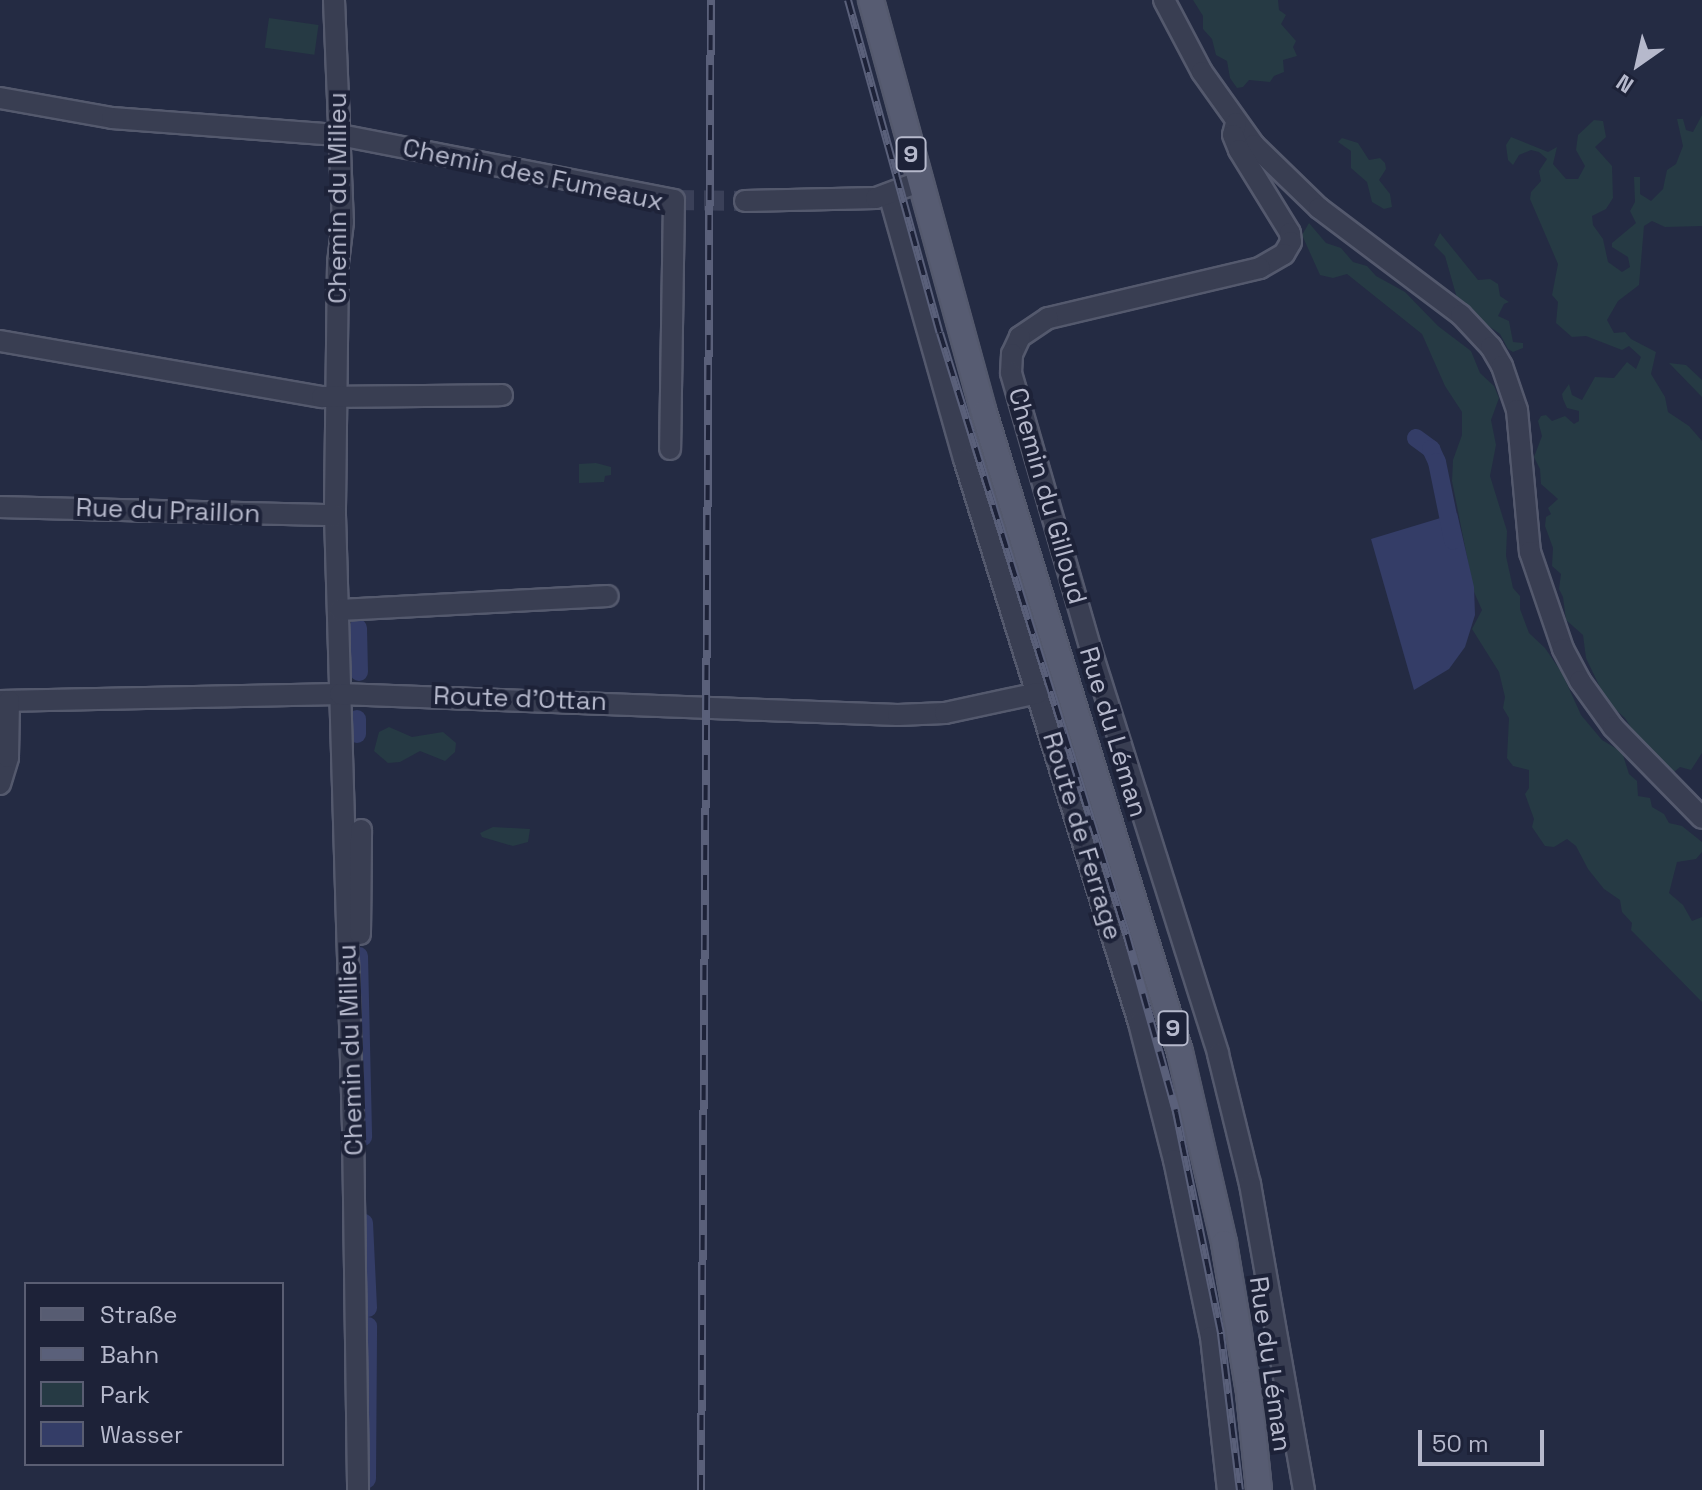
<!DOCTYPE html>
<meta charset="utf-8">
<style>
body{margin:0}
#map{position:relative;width:1702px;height:1490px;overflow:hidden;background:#242b43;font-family:"Space Grotesk",sans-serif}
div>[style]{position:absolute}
.green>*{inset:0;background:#263a44;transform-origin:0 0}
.water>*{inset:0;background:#343d67}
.canal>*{height:18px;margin:-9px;padding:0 9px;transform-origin:9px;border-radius:9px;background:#343d67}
.minor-tunnel>*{height:20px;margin-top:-10px;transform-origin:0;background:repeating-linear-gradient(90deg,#3a4058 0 20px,transparent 0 30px)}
.roads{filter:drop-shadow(2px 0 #54596d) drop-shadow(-2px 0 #54596d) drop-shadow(0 2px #54596d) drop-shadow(0 -2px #54596d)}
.minor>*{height:20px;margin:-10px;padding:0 10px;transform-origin:10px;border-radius:10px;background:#393e52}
.major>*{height:24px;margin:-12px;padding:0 12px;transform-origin:12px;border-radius:12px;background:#575c72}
.rail>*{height:8px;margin-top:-4px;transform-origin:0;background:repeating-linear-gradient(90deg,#1d2238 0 15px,#5a607a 0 30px);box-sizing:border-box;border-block:2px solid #5a607a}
span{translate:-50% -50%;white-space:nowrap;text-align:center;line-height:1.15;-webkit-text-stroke:8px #1d2238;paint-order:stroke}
.shield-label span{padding:2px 6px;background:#1d2238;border:2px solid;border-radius:6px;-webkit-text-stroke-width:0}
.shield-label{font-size:24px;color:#b6b9cc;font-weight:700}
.street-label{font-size:26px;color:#b6b9cc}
.legend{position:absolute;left:24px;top:1282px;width:260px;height:184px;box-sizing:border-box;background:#1d2238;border:2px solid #5a5e73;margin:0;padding:10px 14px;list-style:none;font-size:24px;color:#b6b9cc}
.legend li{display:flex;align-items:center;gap:16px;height:40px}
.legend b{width:40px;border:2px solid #5a5e73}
.north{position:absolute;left:1598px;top:24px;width:80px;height:80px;-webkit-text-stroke:6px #1d2238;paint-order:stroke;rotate:214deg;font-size:22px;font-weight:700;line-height:32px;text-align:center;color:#b6b9cc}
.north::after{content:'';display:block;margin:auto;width:28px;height:36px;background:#b6b9cc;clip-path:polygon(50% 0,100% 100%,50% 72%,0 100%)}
.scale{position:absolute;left:1418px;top:1430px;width:126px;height:36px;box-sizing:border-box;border:4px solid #b6b9cc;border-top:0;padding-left:10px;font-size:24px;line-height:28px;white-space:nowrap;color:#b6b9cc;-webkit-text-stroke:6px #1d2238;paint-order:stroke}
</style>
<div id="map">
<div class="green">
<i style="clip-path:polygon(1193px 0,1278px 0,1279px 10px,1286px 15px,1281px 24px,1296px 41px,1293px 47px,1297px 56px,1283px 60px,1284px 72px,1274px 76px,1270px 82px,1249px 80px,1243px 87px,1237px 88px,1230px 78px,1227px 61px,1216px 55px,1212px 39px,1203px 29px,1203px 16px)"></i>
<i style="left:269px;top:18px;width:50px;height:30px;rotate:8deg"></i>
<i style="clip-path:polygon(1702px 115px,1702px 226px,1665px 227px,1652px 221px,1644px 226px,1639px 285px,1618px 301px,1607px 320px,1614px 333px,1625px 332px,1631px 339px,1656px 352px,1651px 374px,1665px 397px,1668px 412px,1689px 426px,1702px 441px,1702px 753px,1691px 770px,1680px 767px,1674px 772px,1640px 742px,1625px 718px,1607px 702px,1586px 658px,1583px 635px,1566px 620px,1563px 597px,1559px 589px,1561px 574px,1552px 566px,1553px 548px,1545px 526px,1546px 517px,1551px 514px,1548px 508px,1558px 499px,1541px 484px,1540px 469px,1534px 457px,1542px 436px,1538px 421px,1541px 416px,1546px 415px,1552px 421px,1565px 416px,1574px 424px,1579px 421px,1579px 411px,1567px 408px,1563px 399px,1562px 394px,1569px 384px,1572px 395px,1582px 400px,1595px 377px,1614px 378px,1627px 362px,1636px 369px,1641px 357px,1629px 346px,1622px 350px,1586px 336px,1572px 337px,1556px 323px,1558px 302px,1552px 295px,1558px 264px,1530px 199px,1531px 192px,1541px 181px,1539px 171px,1547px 159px,1539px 152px,1531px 150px,1519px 155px,1513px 165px,1508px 160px,1506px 145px,1511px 137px,1548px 152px,1557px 147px,1553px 164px,1566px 179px,1578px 179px,1585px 166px,1576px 150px,1578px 135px,1594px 120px,1603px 121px,1606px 137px,1595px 147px,1612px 166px,1613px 198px,1606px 209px,1592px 216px,1593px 225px,1603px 239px,1608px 262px,1622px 272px,1630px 267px,1628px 257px,1612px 247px,1612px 243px,1636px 223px,1630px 211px,1635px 202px,1634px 177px,1640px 177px,1640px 194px,1651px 201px,1663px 189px,1667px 170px,1676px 164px,1683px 146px,1677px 119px,1683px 119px,1686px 130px,1693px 132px)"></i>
<i style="clip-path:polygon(1342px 138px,1358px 143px,1369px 160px,1380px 158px,1385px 163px,1386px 169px,1379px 180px,1390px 194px,1392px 207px,1384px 209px,1372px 202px,1367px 182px,1351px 168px,1351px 151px,1338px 142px)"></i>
<i style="clip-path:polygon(1309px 223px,1326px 243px,1341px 248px,1353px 262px,1367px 266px,1376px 276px,1405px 292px,1438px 326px,1471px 351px,1480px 373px,1494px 386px,1499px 398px,1491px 420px,1496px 445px,1490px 476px,1507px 531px,1506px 556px,1513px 588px,1520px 596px,1520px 609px,1529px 633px,1545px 648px,1562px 673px,1581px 715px,1602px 740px,1622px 752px,1629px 774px,1637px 781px,1638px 796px,1650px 798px,1652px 807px,1664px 814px,1669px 823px,1682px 826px,1702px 842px,1702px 852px,1696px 859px,1677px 862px,1669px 893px,1683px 905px,1692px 921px,1702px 917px,1702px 1002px,1631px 930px,1632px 923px,1622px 912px,1620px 900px,1604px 889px,1588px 869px,1576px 846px,1567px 839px,1554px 847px,1545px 846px,1532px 827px,1534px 819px,1525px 794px,1529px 788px,1529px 770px,1513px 766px,1507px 758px,1509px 718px,1503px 708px,1505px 697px,1499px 672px,1472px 629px,1482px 610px,1474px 592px,1452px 481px,1453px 460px,1462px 435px,1462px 412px,1445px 386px,1422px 334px,1347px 274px,1333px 278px,1320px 275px,1302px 235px)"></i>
<i style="clip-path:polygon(1440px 233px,1478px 280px,1490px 279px,1498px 284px,1500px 296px,1509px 302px,1504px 304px,1498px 316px,1509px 321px,1513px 342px,1523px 343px,1523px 348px,1513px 352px,1508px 349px,1500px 334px,1459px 305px,1445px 256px,1434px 245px)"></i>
<i style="clip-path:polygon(1669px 363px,1686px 365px,1702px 380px,1702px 397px)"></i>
<i style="clip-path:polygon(596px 463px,611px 467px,611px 475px,605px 476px,604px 482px,579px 483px,579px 464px)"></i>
<i style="clip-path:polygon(389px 727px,412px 737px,443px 732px,456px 743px,455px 752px,445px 761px,420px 751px,400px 762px,388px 763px,374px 751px,379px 732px)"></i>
<i style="clip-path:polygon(493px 827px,530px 829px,528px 842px,513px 846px,482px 837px,480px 833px)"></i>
</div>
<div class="water">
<i style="clip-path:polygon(1457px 513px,1474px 587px,1475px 615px,1465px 647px,1449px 669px,1414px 690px,1371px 539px)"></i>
</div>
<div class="canal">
<i style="left:1416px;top:438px;width:19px;rotate:36deg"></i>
<i style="left:1431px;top:449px;width:14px;rotate:65deg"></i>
<i style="left:1437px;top:462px;width:80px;rotate:78.4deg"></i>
<i style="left:358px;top:628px;width:44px;rotate:88.7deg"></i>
<i style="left:357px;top:719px;width:15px;rotate:90deg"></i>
<i style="left:359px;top:956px;width:181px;rotate:88.7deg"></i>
<i style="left:364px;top:1223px;width:85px;rotate:87.3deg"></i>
<i style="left:367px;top:1479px;width:153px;rotate:-89.6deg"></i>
</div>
<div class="minor-tunnel">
<i style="left:674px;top:200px;width:71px;rotate:0.8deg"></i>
</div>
<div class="roads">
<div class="minor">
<i style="left:334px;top:0;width:222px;rotate:87.7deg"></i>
<i style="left:343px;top:222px;width:41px;rotate:97deg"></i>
<i style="left:338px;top:263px;width:252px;rotate:90.7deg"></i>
<i style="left:335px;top:515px;width:612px;rotate:88.32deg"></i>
<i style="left:353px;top:1127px;width:363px;rotate:89.2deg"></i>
<i style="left:1164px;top:0;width:81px;rotate:62.2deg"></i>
<i style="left:1202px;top:72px;width:90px;rotate:54.5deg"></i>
<i style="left:1254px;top:145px;width:91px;rotate:44.1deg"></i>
<i style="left:1319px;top:208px;width:178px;rotate:37deg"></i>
<i style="left:1461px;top:315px;width:44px;rotate:46.8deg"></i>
<i style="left:1491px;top:347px;width:22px;rotate:60deg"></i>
<i style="left:1502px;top:366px;width:46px;rotate:71.2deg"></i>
<i style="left:1517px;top:410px;width:143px;rotate:84.8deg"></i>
<i style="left:1530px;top:552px;width:102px;rotate:71.2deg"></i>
<i style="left:1563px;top:649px;width:36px;rotate:62deg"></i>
<i style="left:1580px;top:681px;width:57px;rotate:54.3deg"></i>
<i style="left:1613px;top:727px;width:127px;rotate:45.6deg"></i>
<i style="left:0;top:98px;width:114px;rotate:10.1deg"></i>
<i style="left:112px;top:118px;width:229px;rotate:4.3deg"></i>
<i style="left:340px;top:135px;width:340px;rotate:11deg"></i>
<i style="left:674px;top:200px;width:249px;rotate:90.9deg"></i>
<i style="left:1236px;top:123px;width:12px;rotate:104deg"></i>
<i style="left:1233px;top:135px;width:16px;rotate:68deg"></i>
<i style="left:1239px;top:150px;width:97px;rotate:58.4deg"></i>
<i style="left:1290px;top:233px;width:9px;rotate:84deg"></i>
<i style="left:1291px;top:242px;width:14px;rotate:120deg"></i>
<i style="left:1284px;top:254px;width:28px;rotate:150deg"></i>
<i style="left:1260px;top:268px;width:218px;rotate:166.7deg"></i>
<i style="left:1048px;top:318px;width:34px;rotate:146deg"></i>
<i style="left:1020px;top:337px;width:19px;rotate:115deg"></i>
<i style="left:1012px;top:354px;width:19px;rotate:93deg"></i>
<i style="left:1011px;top:373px;width:288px;rotate:73.9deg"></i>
<i style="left:1091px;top:650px;width:423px;rotate:72.5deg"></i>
<i style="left:1218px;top:1054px;width:134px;rotate:76.2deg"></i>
<i style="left:1250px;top:1184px;width:311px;rotate:80deg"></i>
<i style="left:889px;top:194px;width:275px;rotate:74.2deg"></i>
<i style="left:964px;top:459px;width:591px;rotate:72.76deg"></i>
<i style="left:1139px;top:1023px;width:141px;rotate:75.7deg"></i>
<i style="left:1174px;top:1160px;width:181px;rotate:78.2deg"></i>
<i style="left:1211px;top:1337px;width:154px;rotate:83.7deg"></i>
<i style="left:745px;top:201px;width:131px;rotate:-1.3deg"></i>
<i style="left:876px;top:198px;width:46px;rotate:-20.4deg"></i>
<i style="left:0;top:341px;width:327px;rotate:9.9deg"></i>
<i style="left:322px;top:397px;width:180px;rotate:-0.6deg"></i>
<i style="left:0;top:507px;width:335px;rotate:1.4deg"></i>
<i style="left:340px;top:610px;width:268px;rotate:-3deg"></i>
<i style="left:0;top:701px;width:340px;rotate:-1.2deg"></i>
<i style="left:340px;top:694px;width:558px;rotate:2.16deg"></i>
<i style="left:898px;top:715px;width:47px;rotate:-2.4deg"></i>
<i style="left:945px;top:713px;width:95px;rotate:-12.1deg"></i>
<i style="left:0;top:784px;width:28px;rotate:-73deg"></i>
<i style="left:8px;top:757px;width:56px;rotate:-89deg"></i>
<i style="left:360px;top:934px;width:104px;rotate:-89.4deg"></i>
</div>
<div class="major">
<i style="left:871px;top:0;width:428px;rotate:74.7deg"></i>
<i style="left:984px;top:413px;width:668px;rotate:72.95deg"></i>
<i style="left:1180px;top:1052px;width:196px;rotate:77deg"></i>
<i style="left:1224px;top:1243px;width:152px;rotate:80.5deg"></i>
<i style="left:1249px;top:1393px;width:98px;rotate:84.1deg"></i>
</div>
</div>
<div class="rail">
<i style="left:848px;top:0;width:345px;rotate:74.6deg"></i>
<i style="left:940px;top:333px;width:631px;rotate:72.77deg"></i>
<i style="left:1127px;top:936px;width:183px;rotate:74.4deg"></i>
<i style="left:1176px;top:1112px;width:227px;rotate:78.5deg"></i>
<i style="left:1221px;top:1334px;width:157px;rotate:83.1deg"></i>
<i style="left:701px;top:1490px;width:1490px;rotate:-89.62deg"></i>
</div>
<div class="shield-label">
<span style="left:911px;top:154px">9</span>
<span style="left:1173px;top:1028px">9</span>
</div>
<div class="street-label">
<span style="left:533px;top:175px;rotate:12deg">Chemin des Fumeaux</span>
<span style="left:338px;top:198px;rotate:-90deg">Chemin du Milieu</span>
<span style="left:1047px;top:496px;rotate:74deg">Chemin du Gilloud</span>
<span style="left:168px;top:511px;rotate:2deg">Rue du Praillon</span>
<span style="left:520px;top:699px;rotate:2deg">Route d'Ottan</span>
<span style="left:1113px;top:732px;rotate:73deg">Rue du Léman</span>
<span style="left:1082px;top:836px;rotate:73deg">Route de Ferrage</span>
<span style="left:351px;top:1050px;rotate:-92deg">Chemin du Milieu</span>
<span style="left:1270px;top:1364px;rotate:82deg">Rue du Léman</span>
</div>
<ul class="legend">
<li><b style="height:10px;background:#575c72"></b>Straße</li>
<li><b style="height:10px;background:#5a607a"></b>Bahn</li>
<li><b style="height:22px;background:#263a44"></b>Park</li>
<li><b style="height:22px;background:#343d67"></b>Wasser</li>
</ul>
<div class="north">N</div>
<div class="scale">50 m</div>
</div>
